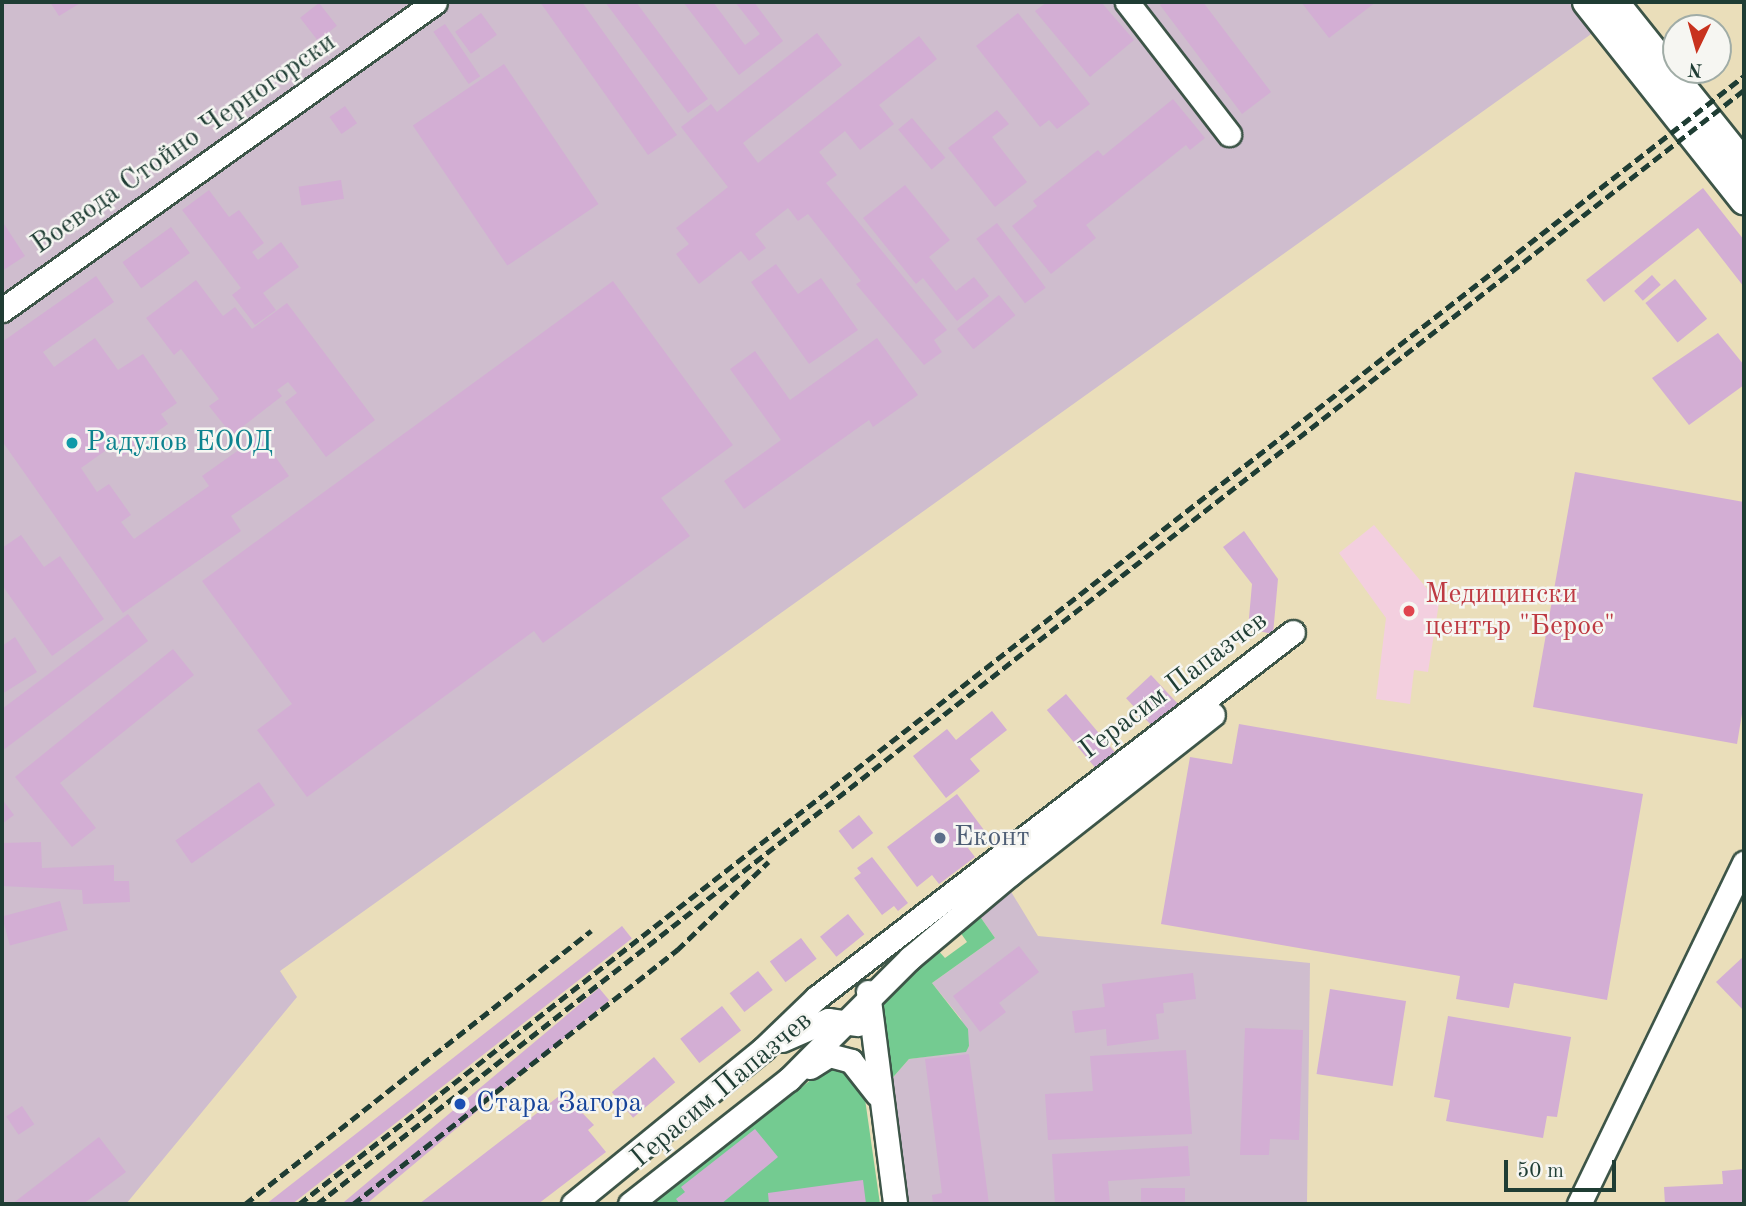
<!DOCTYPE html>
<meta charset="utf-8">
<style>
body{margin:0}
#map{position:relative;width:1746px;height:1206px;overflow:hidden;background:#eadeba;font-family:"Old Standard TT",serif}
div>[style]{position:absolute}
.built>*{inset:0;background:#f3cfdf}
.industrial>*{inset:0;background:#cfbdce}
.green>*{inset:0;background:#74cb91}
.building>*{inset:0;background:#d3aed4;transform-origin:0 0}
.roads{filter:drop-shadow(2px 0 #3d5548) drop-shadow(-2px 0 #3d5548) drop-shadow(0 2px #3d5548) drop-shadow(0 -2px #3d5548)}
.minor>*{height:23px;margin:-11.5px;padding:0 11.5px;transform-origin:11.5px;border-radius:11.5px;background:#fff}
.major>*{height:28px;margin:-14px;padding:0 14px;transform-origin:14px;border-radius:14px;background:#fff}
.rail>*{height:4.5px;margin-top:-2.25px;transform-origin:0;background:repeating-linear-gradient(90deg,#1f3d34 0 10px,transparent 0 15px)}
.dots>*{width:19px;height:19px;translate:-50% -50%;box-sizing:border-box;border:4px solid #f6f6f2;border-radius:50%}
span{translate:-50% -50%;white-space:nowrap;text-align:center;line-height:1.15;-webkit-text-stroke:5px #f6f6f2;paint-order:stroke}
.street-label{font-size:28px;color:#1f3d34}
.culture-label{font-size:28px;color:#0d838f}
.left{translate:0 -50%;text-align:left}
.health-label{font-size:28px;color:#be3a42}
.service-label{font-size:28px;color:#4e5e75}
.transit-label{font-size:28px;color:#164399}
.frame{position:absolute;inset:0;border:4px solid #1f3d34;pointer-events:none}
.north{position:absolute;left:1662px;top:14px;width:70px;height:70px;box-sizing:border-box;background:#f6f6f2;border:2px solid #a0aca6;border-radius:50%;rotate:185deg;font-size:19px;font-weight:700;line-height:28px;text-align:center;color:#1f3d34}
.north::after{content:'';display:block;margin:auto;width:24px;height:32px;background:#c8321e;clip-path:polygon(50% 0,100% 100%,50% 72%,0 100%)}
.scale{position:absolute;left:1504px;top:1160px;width:112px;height:32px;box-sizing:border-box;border:4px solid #1f3d34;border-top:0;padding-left:9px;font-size:21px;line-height:24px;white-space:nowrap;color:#1f3d34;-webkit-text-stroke:5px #f6f6f2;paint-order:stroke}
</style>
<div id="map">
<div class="built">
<i style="clip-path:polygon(1374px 525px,1439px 603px,1428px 672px,1414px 670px,1410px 704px,1376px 699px,1386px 618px,1339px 553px)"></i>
</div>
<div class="industrial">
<i style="clip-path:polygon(2px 2px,1636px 2px,280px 971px,297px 997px,126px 1204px,2px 1204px)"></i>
<i style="clip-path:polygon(1010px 890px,1038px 936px,1310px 963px,1307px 1204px,905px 1204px,888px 1083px,909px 1059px,966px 1051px,969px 1046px,961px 1019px,932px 983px,995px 938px,979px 915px)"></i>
</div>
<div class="green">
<i style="clip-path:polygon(979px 915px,995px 938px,932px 983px,968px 1029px,969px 1046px,966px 1052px,909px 1059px,888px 1083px,874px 1005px,936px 948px,945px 958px,967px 942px,960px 932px)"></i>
<i style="clip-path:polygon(826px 1068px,846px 1074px,865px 1099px,880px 1204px,641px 1204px,664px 1186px,669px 1191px)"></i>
</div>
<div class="building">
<i style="clip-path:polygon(50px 2px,82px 2px,59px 16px)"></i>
<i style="clip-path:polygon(540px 2px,582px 2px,677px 135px,648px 155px)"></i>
<i style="clip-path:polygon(605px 2px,636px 2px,708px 99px,688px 113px)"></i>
<i style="clip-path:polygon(683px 2px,713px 2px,745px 45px,760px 34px,735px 2px,754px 2px,783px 41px,739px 75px)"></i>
<i style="clip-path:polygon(1047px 2px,1101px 2px,1134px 40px,1090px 77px,1035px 11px)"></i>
<i style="clip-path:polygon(1165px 2px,1203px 2px,1271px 92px,1242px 114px,1160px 5px)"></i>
<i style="clip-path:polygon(1301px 2px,1376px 2px,1329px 38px)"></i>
<i style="left:319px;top:3px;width:29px;height:24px;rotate:52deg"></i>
<i style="left:481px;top:13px;width:27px;height:32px;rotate:54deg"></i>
<i style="clip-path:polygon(1018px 13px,1090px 104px,1057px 129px,1049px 120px,1040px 127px,976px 46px)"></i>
<i style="left:445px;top:24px;width:63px;height:14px;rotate:56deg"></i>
<i style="clip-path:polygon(817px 33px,842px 65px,743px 143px,758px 163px,919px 36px,937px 59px,879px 105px,894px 124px,860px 150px,845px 131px,819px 152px,837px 175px,826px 183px,947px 330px,934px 340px,942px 352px,924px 365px,856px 284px,861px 281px,808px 214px,798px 221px,788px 208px,755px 234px,766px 248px,749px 261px,741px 251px,699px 284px,676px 254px,689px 244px,676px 228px,728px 187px,681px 127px,711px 104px,717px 112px)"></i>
<i style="left:504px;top:64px;width:169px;height:110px;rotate:56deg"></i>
<i style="clip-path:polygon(1173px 99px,1205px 138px,1190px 150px,1186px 145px,1086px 225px,1096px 238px,1051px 274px,1012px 226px,1037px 206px,1033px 201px,1098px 150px,1103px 156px)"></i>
<i style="left:345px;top:106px;width:21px;height:19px;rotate:55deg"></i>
<i style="clip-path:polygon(997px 110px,1009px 124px,992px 137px,1027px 182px,995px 207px,948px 148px)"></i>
<i style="left:912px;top:118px;width:52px;height:18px;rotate:50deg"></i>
<i style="left:341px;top:180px;width:19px;height:43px;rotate:81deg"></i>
<i style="clip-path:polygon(905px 185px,950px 240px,929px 257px,956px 291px,974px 277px,989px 296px,957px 321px,923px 278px,916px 284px,863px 218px)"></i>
<i style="clip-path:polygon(1703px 188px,1744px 240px,1744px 287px,1698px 228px,1604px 302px,1586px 280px)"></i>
<i style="clip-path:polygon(209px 190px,229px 217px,239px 210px,264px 243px,252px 252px,258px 260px,281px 242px,299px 267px,263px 293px,276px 310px,255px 325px,232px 295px,241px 288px,182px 210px)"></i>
<i style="clip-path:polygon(2px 221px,25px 256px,2px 271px)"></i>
<i style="left:997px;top:223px;width:81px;height:26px;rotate:53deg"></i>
<i style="left:171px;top:227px;width:32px;height:60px;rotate:54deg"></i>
<i style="clip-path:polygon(776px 264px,798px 294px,821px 278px,858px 330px,809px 364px,751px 282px)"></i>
<i style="left:1652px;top:275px;width:13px;height:24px;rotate:48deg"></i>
<i style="clip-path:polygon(96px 276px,114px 302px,43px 352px,54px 367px,95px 338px,118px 370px,143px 354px,177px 403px,161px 414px,168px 424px,120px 458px,112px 446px,81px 468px,97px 492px,109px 484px,131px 515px,121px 522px,134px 539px,209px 486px,202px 476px,260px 435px,289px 476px,231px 516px,241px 531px,123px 613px,2px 441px,2px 342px)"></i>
<i style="left:1675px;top:279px;width:51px;height:38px;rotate:51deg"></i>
<i style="clip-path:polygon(196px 280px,223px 316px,235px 307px,252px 329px,287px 303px,375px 420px,326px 457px,285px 402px,297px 393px,288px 382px,277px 390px,282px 396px,232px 435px,209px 406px,219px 399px,181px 349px,174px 355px,146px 318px)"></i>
<i style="clip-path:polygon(613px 281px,733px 445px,661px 498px,690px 536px,543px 643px,534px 631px,307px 797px,257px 730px,292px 704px,202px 581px)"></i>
<i style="left:999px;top:295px;width:26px;height:54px;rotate:51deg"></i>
<i style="clip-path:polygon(1718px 333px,1744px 365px,1744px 385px,1689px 425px,1652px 378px)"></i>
<i style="clip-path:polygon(877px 338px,918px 395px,873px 427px,869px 420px,744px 509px,724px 481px,781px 440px,730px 369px,755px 351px,790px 400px)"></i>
<i style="clip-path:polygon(1575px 472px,1744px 502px,1744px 702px,1737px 744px,1533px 707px)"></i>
<i style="clip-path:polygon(1244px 531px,1278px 579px,1273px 634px,1248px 629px,1252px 584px,1223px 547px)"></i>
<i style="clip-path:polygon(21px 535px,44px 567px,60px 556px,104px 619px,52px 656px,2px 585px,2px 548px)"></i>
<i style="clip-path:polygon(128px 614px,148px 641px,2px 751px,2px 709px)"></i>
<i style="clip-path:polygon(15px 637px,37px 672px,2px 694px,2px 646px)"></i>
<i style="clip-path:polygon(173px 649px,194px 675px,60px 783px,96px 828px,72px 847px,15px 777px)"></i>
<i style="left:1151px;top:675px;width:41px;height:34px;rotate:47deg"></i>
<i style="left:1066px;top:694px;width:77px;height:25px;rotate:50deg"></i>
<i style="clip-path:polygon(992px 711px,1007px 730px,970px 759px,980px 771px,946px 798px,913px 756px,947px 729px,956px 740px)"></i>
<i style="clip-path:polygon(1239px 724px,1643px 794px,1607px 1000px,1514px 983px,1509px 1008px,1456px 999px,1460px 976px,1161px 924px,1190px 757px,1232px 764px)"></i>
<i style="left:259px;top:782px;width:28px;height:102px;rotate:55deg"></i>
<i style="clip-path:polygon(957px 794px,987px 834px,968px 848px,975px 857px,939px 884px,932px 875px,917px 887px,887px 847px)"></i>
<i style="clip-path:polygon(2px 799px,14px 815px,2px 824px)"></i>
<i style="left:859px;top:815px;width:23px;height:26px;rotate:52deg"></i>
<i style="clip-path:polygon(41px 842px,42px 868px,114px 865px,114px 881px,129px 881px,130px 902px,83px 904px,82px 890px,2px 886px,2px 843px)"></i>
<i style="clip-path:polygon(872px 857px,908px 903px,898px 911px,894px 906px,882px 915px,854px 878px,861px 873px,857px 868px)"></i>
<i style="left:60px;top:901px;width:30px;height:60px;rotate:75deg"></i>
<i style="left:848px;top:914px;width:26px;height:36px;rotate:51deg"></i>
<i style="left:622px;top:926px;width:16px;height:450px;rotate:52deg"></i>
<i style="left:801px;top:938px;width:26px;height:39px;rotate:53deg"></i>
<i style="clip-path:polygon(1019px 946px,1039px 972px,999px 1003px,1006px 1012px,980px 1032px,953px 996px)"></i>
<i style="clip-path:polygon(1744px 956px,1744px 1011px,1716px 982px)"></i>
<i style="left:758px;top:971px;width:24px;height:36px;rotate:52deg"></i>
<i style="clip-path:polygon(1193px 973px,1196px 999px,1163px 1003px,1164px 1013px,1156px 1014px,1159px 1039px,1107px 1046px,1106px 1029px,1075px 1033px,1072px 1011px,1105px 1007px,1102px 984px)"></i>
<i style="left:599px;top:988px;width:16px;height:351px;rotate:50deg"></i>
<i style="left:1330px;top:989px;width:77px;height:86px;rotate:9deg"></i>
<i style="left:722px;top:1006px;width:31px;height:53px;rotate:52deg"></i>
<i style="clip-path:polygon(1448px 1016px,1571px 1037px,1557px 1117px,1547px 1116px,1543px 1138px,1446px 1121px,1450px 1100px,1434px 1097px)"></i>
<i style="clip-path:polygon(1245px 1028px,1303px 1030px,1299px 1140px,1270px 1139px,1269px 1155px,1240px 1155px)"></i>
<i style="clip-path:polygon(1186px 1050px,1192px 1134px,1048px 1140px,1045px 1094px,1093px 1091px,1090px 1056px)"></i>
<i style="clip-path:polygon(969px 1054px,989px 1204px,933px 1204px,932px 1195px,942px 1193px,925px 1059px)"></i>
<i style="left:654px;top:1057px;width:33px;height:55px;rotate:50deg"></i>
<i style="clip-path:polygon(563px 1093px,594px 1125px,588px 1130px,606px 1152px,538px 1204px,419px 1204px)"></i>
<i style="left:22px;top:1106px;width:22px;height:19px;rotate:56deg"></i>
<i style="clip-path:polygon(755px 1129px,778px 1157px,721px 1204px,680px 1204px,676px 1199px,685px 1192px,681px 1187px)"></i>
<i style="clip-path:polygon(99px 1137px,126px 1172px,83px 1204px,12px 1204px)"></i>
<i style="clip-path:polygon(1188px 1146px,1190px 1176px,1108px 1181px,1110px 1204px,1055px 1204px,1052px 1154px)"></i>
<i style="clip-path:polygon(1744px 1169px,1744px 1204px,1665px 1204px,1664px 1187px,1723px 1184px,1722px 1171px)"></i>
<i style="clip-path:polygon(863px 1180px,866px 1204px,769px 1204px,768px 1193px)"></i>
<i style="left:1185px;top:1188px;width:16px;height:44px;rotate:90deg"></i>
</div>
<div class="roads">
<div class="minor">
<i style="left:1127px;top:2px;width:167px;rotate:52.3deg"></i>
<i style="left:2px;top:310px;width:531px;rotate:-35.42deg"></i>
<i style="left:868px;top:992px;width:214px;rotate:82.7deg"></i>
<i style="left:782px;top:1040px;width:50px;rotate:-23.5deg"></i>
<i style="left:828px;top:1020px;width:30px;rotate:8deg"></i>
<i style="left:810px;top:1067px;width:22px;rotate:-32deg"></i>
<i style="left:829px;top:1055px;width:23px;rotate:15deg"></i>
<i style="left:851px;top:1061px;width:42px;rotate:51.8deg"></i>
<i style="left:573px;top:1204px;width:245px;rotate:-39.2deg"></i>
<i style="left:763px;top:1049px;width:74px;rotate:-43.9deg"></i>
<i style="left:816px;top:998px;width:601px;rotate:-37.5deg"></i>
<i style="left:630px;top:1204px;width:202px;rotate:-38.2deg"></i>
<i style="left:789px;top:1079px;width:171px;rotate:-45deg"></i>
<i style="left:910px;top:958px;width:131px;rotate:-40deg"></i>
<i style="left:1010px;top:874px;width:258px;rotate:-38.2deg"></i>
<i style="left:1579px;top:1204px;width:379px;rotate:-64.2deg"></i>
</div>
<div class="major">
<i style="left:1587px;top:2px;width:253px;rotate:51.6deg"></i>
<i style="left:1614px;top:2px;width:208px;rotate:51.4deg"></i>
</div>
</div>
<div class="rail">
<i style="left:245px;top:1204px;width:441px;rotate:-38.3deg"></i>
<i style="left:299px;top:1204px;width:1833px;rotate:-37.98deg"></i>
<i style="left:317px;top:1204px;width:1810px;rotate:-37.98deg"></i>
<i style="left:353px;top:1204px;width:412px;rotate:-38.1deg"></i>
<i style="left:677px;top:950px;width:127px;rotate:-44deg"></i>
</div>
<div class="dots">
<i style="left:72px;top:443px;background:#0f9aa8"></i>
<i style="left:1409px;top:611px;background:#e0444e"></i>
<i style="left:940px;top:838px;background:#5c6f8a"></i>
<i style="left:460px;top:1104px;background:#1a4fb4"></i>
</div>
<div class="street-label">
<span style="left:184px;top:144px;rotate:-35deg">Воевода Стойно Черногорски</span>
<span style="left:1174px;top:686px;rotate:-37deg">Герасим Папазчев</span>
<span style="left:722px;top:1090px;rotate:-40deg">Герасим Папазчев</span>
</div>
<div class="culture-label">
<span class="left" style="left:86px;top:443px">Радулов ЕООД</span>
</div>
<div class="health-label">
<span class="left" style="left:1425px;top:611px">Медицински<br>център "Берое"</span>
</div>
<div class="service-label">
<span class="left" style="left:954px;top:838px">Еконт</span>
</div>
<div class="transit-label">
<span class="left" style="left:476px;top:1104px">Стара Загора</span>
</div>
<div class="frame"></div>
<div class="north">N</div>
<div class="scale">50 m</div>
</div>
